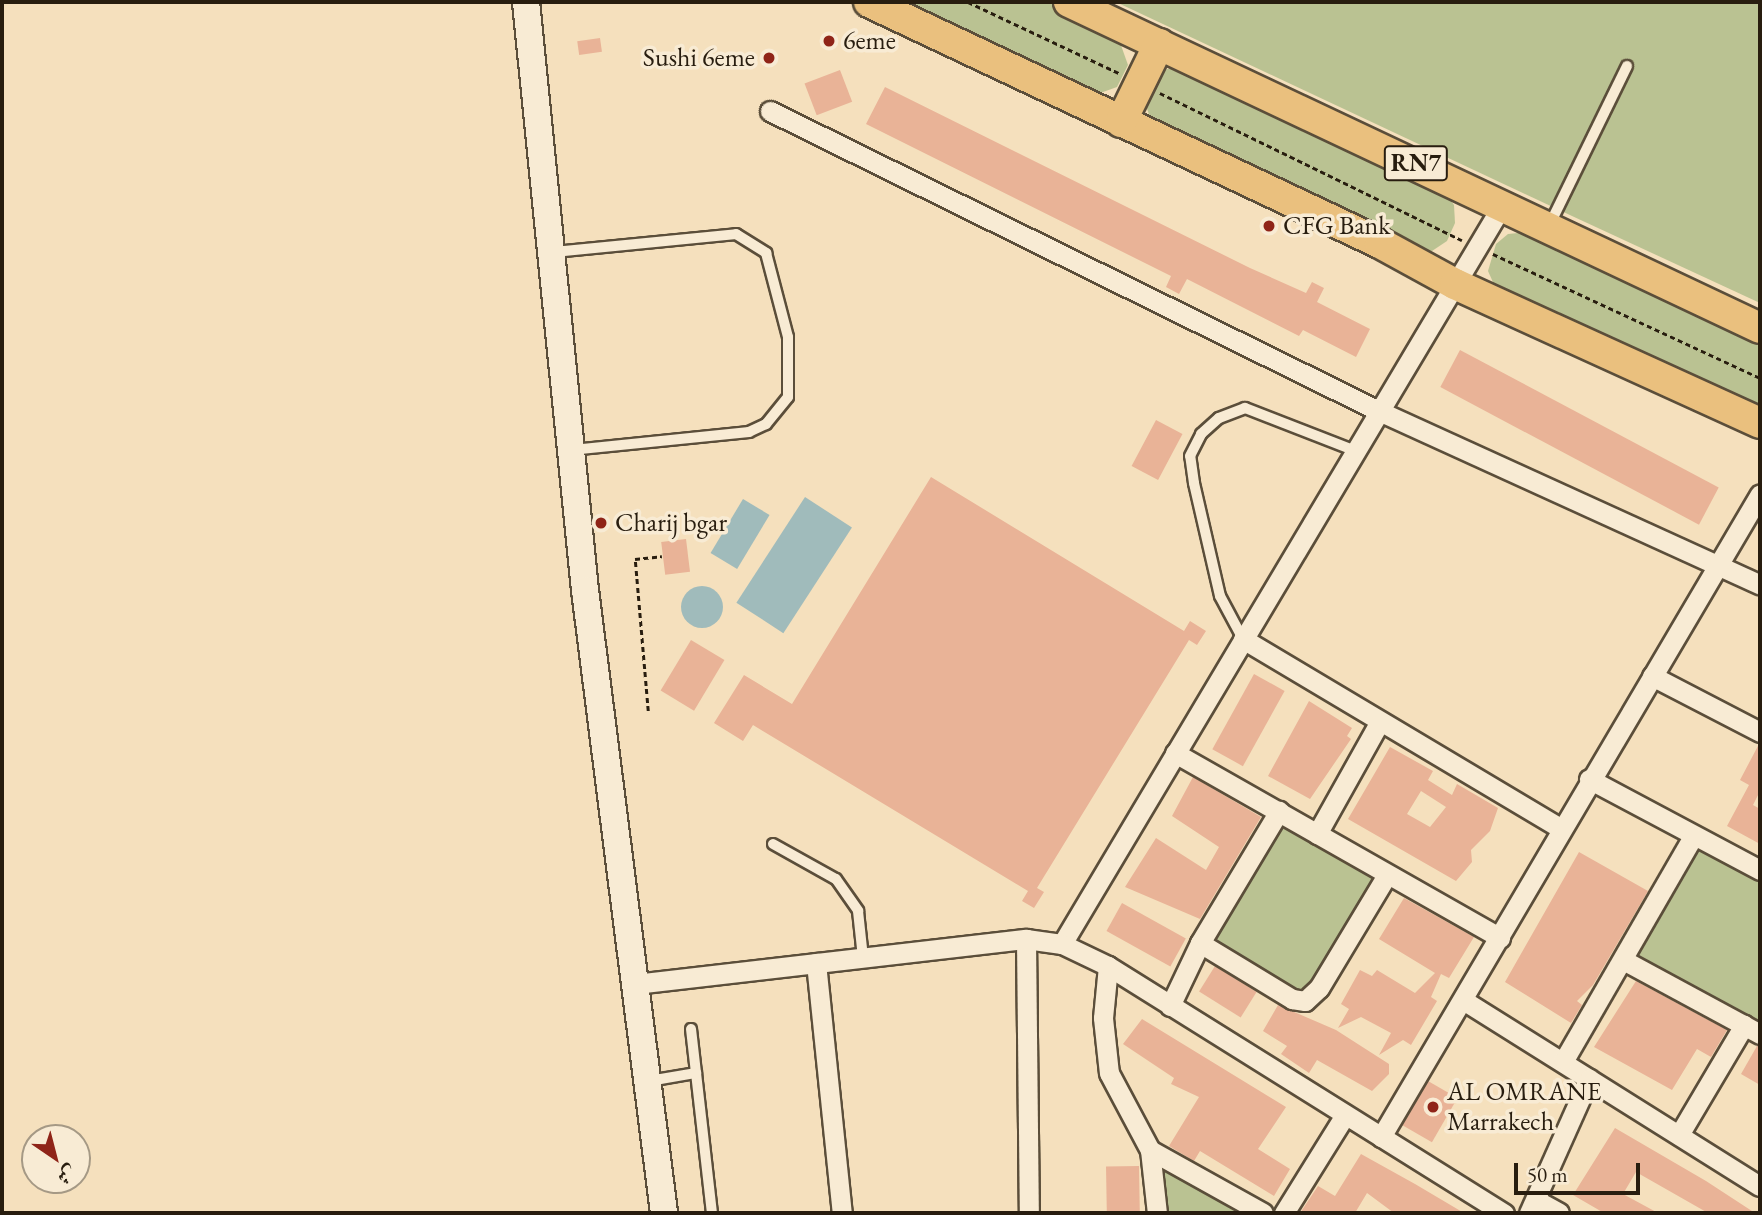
<!DOCTYPE html>
<meta charset="utf-8">
<style>
body{margin:0}
#map{position:relative;width:1762px;height:1215px;overflow:hidden;background:#f5e0bd;font-family:"EB Garamond",Amiri,serif}
div>[style]{position:absolute}
.green>*{inset:0;background:#bac292;transform-origin:0 0}
.water>*{inset:0;background:#a0bbbb;transform-origin:0 0}
.round{border-radius:50%}
.building>*{inset:0;background:#e9b397;transform-origin:0 0}
.path>*{height:2.5px;margin-top:-1.25px;transform-origin:0;background:repeating-linear-gradient(90deg,#281d0f 0 5px,transparent 0 8.5px)}
.roads{filter:drop-shadow(2px 0 #5b4e3a) drop-shadow(-2px 0 #5b4e3a) drop-shadow(0 2px #5b4e3a) drop-shadow(0 -2px #5b4e3a)}
.lane>*{height:10px;margin:-5px;padding:0 5px;transform-origin:5px;border-radius:5px;background:#f8ebd4}
.street>*{height:19px;margin:-9.5px;padding:0 9.5px;transform-origin:9.5px;border-radius:9.5px;background:#f8ebd4}
.secondary>*{height:26px;margin:-13px;padding:0 13px;transform-origin:13px;border-radius:13px;background:#f8ebd4}
.primary>*{height:30px;margin:-15px;padding:0 15px;transform-origin:15px;border-radius:15px;background:#eac07e}
.dots>*{width:19px;height:19px;translate:-50% -50%;box-sizing:border-box;border:4px solid #f8ebd4;border-radius:50%}
span{translate:-50% -50%;white-space:nowrap;text-align:center;line-height:1.15;-webkit-text-stroke:7px #f8ebd4;paint-order:stroke}
.shield-label span{padding:2px 5px;background:#f8ebd4;border:2px solid;border-radius:5px;-webkit-text-stroke-width:0}
.shield-label{font-size:24px;color:#281d0f;font-weight:700}
.poi-label{font-size:26px;color:#281d0f}
.left{translate:0 -50%;text-align:left}
.right{translate:-100% -50%;text-align:right}
.frame{position:absolute;inset:0;border:4px solid #281d0f;pointer-events:none}
.north{position:absolute;left:21px;top:1124px;width:70px;height:70px;box-sizing:border-box;background:#f8ebd4;border:2px solid #a59985;border-radius:50%;rotate:145deg;font-size:19px;font-weight:700;line-height:28px;text-align:center;color:#281d0f}
.north::after{content:'';display:block;margin:auto;width:24px;height:32px;background:#8f2418;clip-path:polygon(50% 0,100% 100%,50% 72%,0 100%)}
.scale{position:absolute;left:1514px;top:1163px;width:126px;height:32px;box-sizing:border-box;border:4px solid #281d0f;border-top:0;padding-left:9px;font-size:21px;line-height:24px;white-space:nowrap;color:#281d0f;-webkit-text-stroke:5px #f8ebd4;paint-order:stroke}
</style>
<div id="map">
<div class="green">
<i style="clip-path:polygon(892px 2px,1048px 2px,1117px 34px,1128px 65px,1117px 87px,1089px 97px)"></i>
<i style="clip-path:polygon(1116px 2px,1760px 2px,1760px 303px,1572px 216px)"></i>
<i style="clip-path:polygon(1167px 69px,1186px 69px,1444px 191px,1454px 205px,1455px 223px,1447px 241px,1432px 251px,1414px 250px,1154px 129px,1144px 100px,1154px 79px)"></i>
<i style="clip-path:polygon(1529px 232px,1760px 341px,1760px 415px,1496px 289px,1488px 271px,1496px 244px,1508px 234px)"></i>
<i style="left:1279px;top:820px;width:116px;height:142px;rotate:31deg"></i>
<i style="clip-path:polygon(1695px 843px,1760px 878px,1760px 1025px,1634px 957px)"></i>
<i style="clip-path:polygon(1149px 1160px,1238px 1213px,1154px 1213px)"></i>
</div>
<div class="water">
<i style="left:805px;top:497px;width:56px;height:126px;rotate:33deg"></i>
<i style="left:743px;top:499px;width:31px;height:63px;rotate:31deg"></i>
<i class="round" style="left:681px;top:586px;width:42px;height:42px"></i>
</div>
<div class="building">
<i style="left:600px;top:38px;width:14px;height:23px;rotate:82deg"></i>
<i style="left:840px;top:70px;width:34px;height:38px;rotate:69deg"></i>
<i style="clip-path:polygon(885px 87px,1250px 268px,1306px 293px,1312px 282px,1324px 288px,1317px 302px,1370px 329px,1356px 357px,1303px 330px,1299px 336px,1187px 279px,1179px 294px,1166px 287px,1171px 276px,866px 124px)"></i>
<i style="left:1460px;top:350px;width:293px;height:42px;rotate:28deg"></i>
<i style="left:1156px;top:420px;width:30px;height:52px;rotate:28deg"></i>
<i style="clip-path:polygon(931px 477px,1184px 631px,1190px 621px,1206px 631px,1197px 645px,1189px 640px,1037px 888px,1044px 892px,1034px 908px,1022px 901px,1028px 891px,753px 725px,743px 741px,714px 723px,744px 675px,792px 704px)"></i>
<i style="left:686px;top:539px;width:33px;height:25px;rotate:83deg"></i>
<i style="left:691px;top:640px;width:39px;height:59px;rotate:31deg"></i>
<i style="left:1254px;top:674px;width:35px;height:86px;rotate:29deg"></i>
<i style="clip-path:polygon(1309px 701px,1352px 728px,1347px 736px,1351px 739px,1310px 799px,1268px 776px)"></i>
<i style="clip-path:polygon(1759px 744px,1760px 791px,1753px 805px,1760px 809px,1760px 844px,1727px 826px,1749px 785px,1740px 780px)"></i>
<i style="clip-path:polygon(evenodd,1390px 747px,1433px 771px,1428px 780px,1452px 795px,1457px 784px,1498px 808px,1490px 831px,1471px 850px,1472px 862px,1456px 881px,1348px 819px,1390px 747px,1421px 791px,1446px 807px,1430px 827px,1407px 814px,1421px 791px)"></i>
<i style="clip-path:polygon(1193px 777px,1261px 817px,1200px 919px,1125px 887px,1156px 838px,1206px 870px,1219px 847px,1172px 816px)"></i>
<i style="clip-path:polygon(1579px 852px,1648px 891px,1593px 985px,1577px 1001px,1582px 1005px,1571px 1023px,1505px 982px)"></i>
<i style="clip-path:polygon(1404px 898px,1474px 937px,1449px 978px,1441px 974px,1431px 997px,1437px 1001px,1411px 1045px,1403px 1040px,1379px 1055px,1391px 1033px,1361px 1017px,1338px 1028px,1349px 1009px,1341px 1004px,1360px 970px,1372px 976px,1377px 970px,1415px 993px,1435px 973px,1379px 939px)"></i>
<i style="left:1122px;top:903px;width:73px;height:32px;rotate:29deg"></i>
<i style="left:1215px;top:966px;width:49px;height:30px;rotate:32deg"></i>
<i style="clip-path:polygon(1636px 981px,1727px 1030px,1711px 1057px,1697px 1049px,1672px 1090px,1594px 1047px)"></i>
<i style="clip-path:polygon(1278px 1005px,1336px 1030px,1389px 1064px,1389px 1074px,1372px 1091px,1317px 1060px,1309px 1073px,1281px 1054px,1287px 1046px,1263px 1031px)"></i>
<i style="clip-path:polygon(1142px 1019px,1286px 1107px,1258px 1149px,1290px 1169px,1274px 1196px,1200px 1151px,1194px 1161px,1169px 1146px,1199px 1097px,1171px 1084px,1174px 1078px,1123px 1044px)"></i>
<i style="clip-path:polygon(1757px 1046px,1760px 1046px,1760px 1085px,1741px 1074px)"></i>
<i style="left:1428px;top:1081px;width:34px;height:51px;rotate:30deg"></i>
<i style="clip-path:polygon(1615px 1128px,1706px 1181px,1755px 1213px,1708px 1213px,1636px 1172px,1623px 1194px,1658px 1213px,1604px 1213px,1573px 1195px)"></i>
<i style="clip-path:polygon(1361px 1154px,1415px 1184px,1464px 1213px,1394px 1213px,1367px 1193px,1355px 1213px,1300px 1213px,1318px 1186px,1335px 1196px)"></i>
<i style="left:1139px;top:1166px;width:47px;height:33px;rotate:89deg"></i>
</div>
<div class="path">
<i style="left:968px;top:2px;width:167px;rotate:25.2deg"></i>
<i style="left:1160px;top:93px;width:336px;rotate:26deg"></i>
<i style="left:1493px;top:254px;width:294px;rotate:24.9deg"></i>
<i style="left:648px;top:711px;width:153px;rotate:-94.9deg"></i>
<i style="left:635px;top:559px;width:27px;rotate:-6deg"></i>
</div>
<div class="roads">
<div class="lane">
<i style="left:1549px;top:226px;width:178px;rotate:-64deg"></i>
<i style="left:554px;top:252px;width:183px;rotate:-5.6deg"></i>
<i style="left:736px;top:234px;width:36px;rotate:32deg"></i>
<i style="left:766px;top:253px;width:87px;rotate:75.3deg"></i>
<i style="left:788px;top:337px;width:60px;rotate:90deg"></i>
<i style="left:788px;top:397px;width:35px;rotate:129deg"></i>
<i style="left:766px;top:424px;width:19px;rotate:155deg"></i>
<i style="left:749px;top:432px;width:177px;rotate:174.2deg"></i>
<i style="left:1243px;top:639px;width:49px;rotate:-118.1deg"></i>
<i style="left:1220px;top:596px;width:116px;rotate:-103deg"></i>
<i style="left:1194px;top:483px;width:27px;rotate:-98deg"></i>
<i style="left:1190px;top:456px;width:25px;rotate:-63deg"></i>
<i style="left:1201px;top:434px;width:24px;rotate:-42deg"></i>
<i style="left:1219px;top:418px;width:28px;rotate:-21deg"></i>
<i style="left:1245px;top:408px;width:119px;rotate:21.2deg"></i>
<i style="left:773px;top:844px;width:72px;rotate:29.1deg"></i>
<i style="left:836px;top:879px;width:39px;rotate:55deg"></i>
<i style="left:858px;top:911px;width:47px;rotate:83.9deg"></i>
<i style="left:691px;top:1029px;width:185px;rotate:83.5deg"></i>
<i style="left:649px;top:1081px;width:48px;rotate:-9.7deg"></i>
</div>
<div class="street">
<i style="left:770px;top:111px;width:679px;rotate:26.23deg"></i>
<i style="left:1379px;top:411px;width:419px;rotate:24.5deg"></i>
<i style="left:1243px;top:639px;width:369px;rotate:30.8deg"></i>
<i style="left:1652px;top:676px;width:122px;rotate:27.4deg"></i>
<i style="left:1175px;top:753px;width:374px;rotate:29.6deg"></i>
<i style="left:1589px;top:779px;width:194px;rotate:28deg"></i>
<i style="left:1317px;top:834px;width:127px;rotate:-60.8deg"></i>
<i style="left:1026px;top:939px;width:274px;rotate:89.4deg"></i>
<i style="left:1200px;top:943px;width:108px;rotate:31.3deg"></i>
<i style="left:1292px;top:999px;width:13px;rotate:9deg"></i>
<i style="left:1305px;top:1001px;width:19px;rotate:-43deg"></i>
<i style="left:1319px;top:988px;width:132px;rotate:-59deg"></i>
<i style="left:1062px;top:944px;width:856px;rotate:-59.21deg"></i>
<i style="left:1623px;top:960px;width:156px;rotate:28.4deg"></i>
<i style="left:816px;top:963px;width:251px;rotate:84.1deg"></i>
<i style="left:1108px;top:966px;width:52px;rotate:95.5deg"></i>
<i style="left:1103px;top:1018px;width:55px;rotate:83.8deg"></i>
<i style="left:1109px;top:1073px;width:87px;rotate:62deg"></i>
<i style="left:1150px;top:1150px;width:63px;rotate:83.7deg"></i>
<i style="left:635px;top:984px;width:394px;rotate:-6.6deg"></i>
<i style="left:1026px;top:939px;width:36px;rotate:8deg"></i>
<i style="left:1062px;top:944px;width:51px;rotate:25.6deg"></i>
<i style="left:1108px;top:966px;width:467px;rotate:32deg"></i>
<i style="left:1463px;top:1000px;width:350px;rotate:32.1deg"></i>
<i style="left:1170px;top:1006px;width:70px;rotate:-64.5deg"></i>
<i style="left:1200px;top:943px;width:154px;rotate:-59.1deg"></i>
<i style="left:1564px;top:1060px;width:258px;rotate:-60deg"></i>
<i style="left:1679px;top:1135px;width:128px;rotate:-59.4deg"></i>
<i style="left:1381px;top:1137px;width:746px;rotate:-59.48deg"></i>
<i style="left:1150px;top:1150px;width:129px;rotate:29.1deg"></i>
<i style="left:1536px;top:1200px;width:26px;rotate:29deg"></i>
<i style="left:1284px;top:1213px;width:115px;rotate:-58.1deg"></i>
<i style="left:1529px;top:1213px;width:147px;rotate:-65.9deg"></i>
</div>
<div class="secondary">
<i style="left:526px;top:2px;width:591px;rotate:84.27deg"></i>
<i style="left:585px;top:590px;width:628px;rotate:82.77deg"></i>
</div>
<div class="primary">
<i style="left:869px;top:2px;width:565px;rotate:25.25deg"></i>
<i style="left:1380px;top:243px;width:85px;rotate:28.7deg"></i>
<i style="left:1455px;top:284px;width:335px;rotate:24.5deg"></i>
<i style="left:1069px;top:2px;width:764px;rotate:25.26deg"></i>
<i style="left:1121px;top:122px;width:87px;rotate:-64deg"></i>
</div>
</div>
<div class="dots">
<i style="left:829px;top:41px;background:#8f2418"></i>
<i style="left:769px;top:58px;background:#8f2418"></i>
<i style="left:1269px;top:226px;background:#8f2418"></i>
<i style="left:601px;top:523px;background:#8f2418"></i>
<i style="left:1433px;top:1107px;background:#8f2418"></i>
</div>
<div class="shield-label">
<span style="left:1416px;top:163px">RN7</span>
</div>
<div class="poi-label">
<span class="left" style="left:843px;top:41px">6eme</span>
<span class="right" style="left:755px;top:58px">Sushi 6eme</span>
<span class="left" style="left:1283px;top:226px">CFG Bank</span>
<span class="left" style="left:615px;top:523px">Charij bgar</span>
<span class="left" style="left:1447px;top:1107px">AL OMRANE<br>Marrakech</span>
</div>
<div class="frame"></div>
<div class="north">ش</div>
<div class="scale">50 m</div>
</div>
